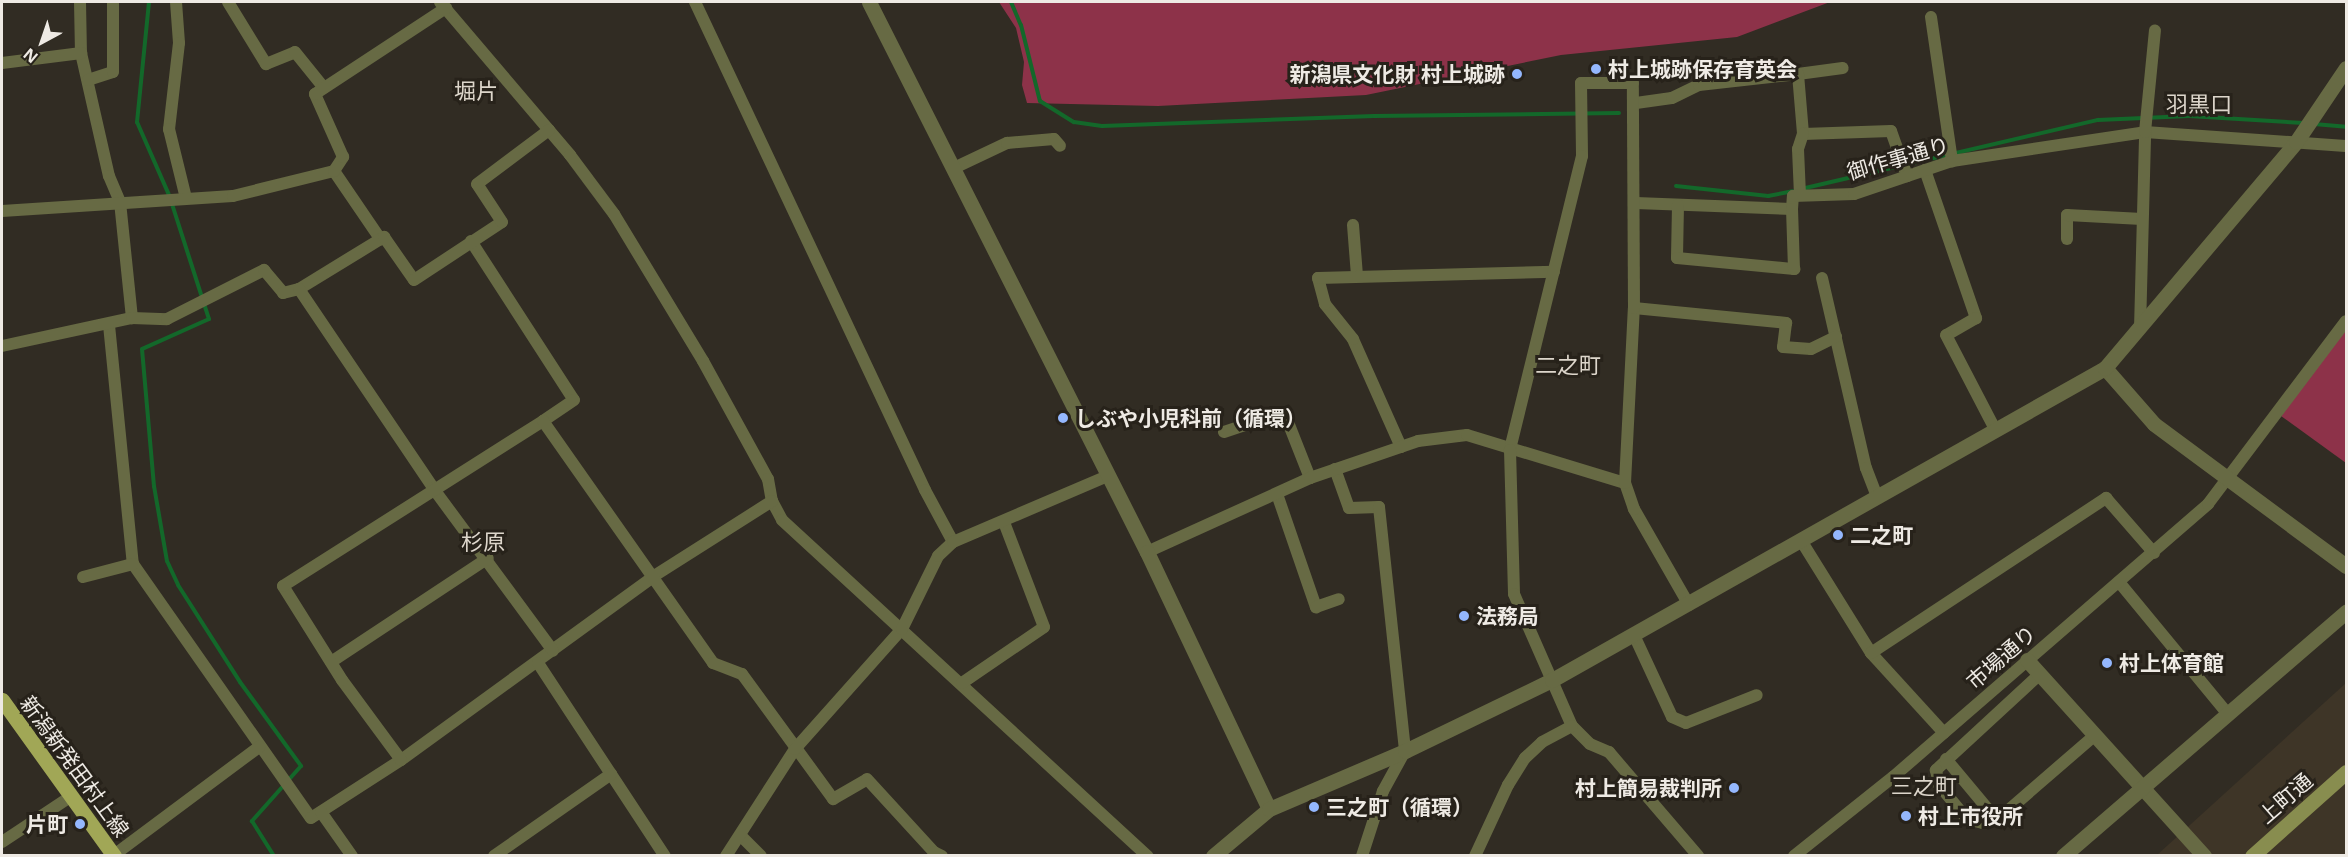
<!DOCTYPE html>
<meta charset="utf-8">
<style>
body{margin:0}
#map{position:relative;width:2348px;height:857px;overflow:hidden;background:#312c23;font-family:"Open Sans","Noto Sans JP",sans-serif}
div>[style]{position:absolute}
.built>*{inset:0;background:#3e3527}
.forest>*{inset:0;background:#8d3249}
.stream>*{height:4px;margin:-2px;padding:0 2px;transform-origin:2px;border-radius:2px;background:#13682a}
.minor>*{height:12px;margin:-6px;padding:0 6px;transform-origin:6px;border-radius:6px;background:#676a44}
.tertiary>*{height:15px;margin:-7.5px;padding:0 7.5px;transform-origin:7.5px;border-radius:7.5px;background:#676a44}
.secondary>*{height:15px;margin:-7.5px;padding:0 7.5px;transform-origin:7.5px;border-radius:7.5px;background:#888d4f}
.primary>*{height:15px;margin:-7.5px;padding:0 7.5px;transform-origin:7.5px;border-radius:7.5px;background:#a1a756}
.dots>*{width:16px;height:16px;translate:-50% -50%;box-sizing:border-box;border:3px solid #27221a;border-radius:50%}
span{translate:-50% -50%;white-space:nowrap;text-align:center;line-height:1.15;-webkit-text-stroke:6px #27221a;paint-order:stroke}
.poi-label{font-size:21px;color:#eeeae4;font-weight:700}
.left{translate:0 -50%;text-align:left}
.right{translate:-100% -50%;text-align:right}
.street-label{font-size:21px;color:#eeeae4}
.neighbourhood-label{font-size:22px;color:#ddd6cb}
.frame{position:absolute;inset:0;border:3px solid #eeeae4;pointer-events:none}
.north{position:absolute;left:12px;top:12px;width:60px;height:60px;-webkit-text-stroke:4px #27221a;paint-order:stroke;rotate:220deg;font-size:16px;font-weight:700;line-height:24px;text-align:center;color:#eeeae4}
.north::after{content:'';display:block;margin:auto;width:21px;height:27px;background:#eeeae4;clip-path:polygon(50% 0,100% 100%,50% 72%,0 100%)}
</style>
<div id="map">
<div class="built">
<i style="clip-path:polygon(2346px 683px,2346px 855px,2157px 855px)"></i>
</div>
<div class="forest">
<i style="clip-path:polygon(999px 2px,1830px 2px,1737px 37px,1561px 55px,1366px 95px,1158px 106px,1027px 103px,1022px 85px,1024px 62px,1016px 28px)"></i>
<i style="clip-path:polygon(2346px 324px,2346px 463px,2281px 416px)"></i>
</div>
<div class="stream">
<i style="left:149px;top:2px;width:121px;rotate:95.7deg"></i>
<i style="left:137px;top:122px;width:82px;rotate:66.3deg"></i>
<i style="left:1011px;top:2px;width:25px;rotate:67deg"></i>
<i style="left:1021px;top:25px;width:78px;rotate:76deg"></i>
<i style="left:1040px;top:101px;width:40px;rotate:32deg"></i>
<i style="left:1074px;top:122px;width:28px;rotate:8deg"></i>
<i style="left:1102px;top:126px;width:272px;rotate:-2.1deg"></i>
<i style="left:1374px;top:116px;width:245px;rotate:-0.7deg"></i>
<i style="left:2314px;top:124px;width:32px;rotate:5deg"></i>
<i style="left:1676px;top:186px;width:93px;rotate:6.2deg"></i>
<i style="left:1768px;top:196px;width:25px;rotate:-11deg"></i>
<i style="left:1801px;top:189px;width:305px;rotate:-13.1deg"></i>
<i style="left:2098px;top:120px;width:91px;rotate:-2.5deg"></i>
<i style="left:2189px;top:116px;width:115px;rotate:3.5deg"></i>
<i style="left:172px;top:204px;width:121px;rotate:72.2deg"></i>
<i style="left:209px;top:319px;width:73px;rotate:155.9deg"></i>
<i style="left:142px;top:349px;width:138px;rotate:85deg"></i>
<i style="left:154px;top:486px;width:76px;rotate:80.2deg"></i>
<i style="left:167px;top:561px;width:26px;rotate:65deg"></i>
<i style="left:178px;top:585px;width:115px;rotate:57.4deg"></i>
<i style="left:240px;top:682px;width:104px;rotate:54deg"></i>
<i style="left:301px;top:766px;width:74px;rotate:131.7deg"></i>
<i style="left:252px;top:821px;width:41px;rotate:57.8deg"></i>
</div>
<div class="minor">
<i style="left:80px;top:2px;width:51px;rotate:88.9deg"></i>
<i style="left:81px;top:53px;width:126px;rotate:77.2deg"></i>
<i style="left:109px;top:176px;width:28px;rotate:67deg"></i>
<i style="left:120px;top:202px;width:117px;rotate:84.1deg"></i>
<i style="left:176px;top:2px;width:41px;rotate:85.8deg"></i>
<i style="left:179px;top:43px;width:87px;rotate:96.6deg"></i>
<i style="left:169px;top:129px;width:71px;rotate:76.2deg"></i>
<i style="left:228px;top:2px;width:73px;rotate:58.5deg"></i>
<i style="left:266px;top:64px;width:31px;rotate:-22deg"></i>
<i style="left:295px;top:52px;width:46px;rotate:51.1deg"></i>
<i style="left:440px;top:2px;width:201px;rotate:49.6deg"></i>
<i style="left:570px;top:155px;width:74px;rotate:53.3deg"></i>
<i style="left:614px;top:214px;width:172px;rotate:58.8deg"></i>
<i style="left:703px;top:361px;width:135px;rotate:61.2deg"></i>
<i style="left:768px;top:479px;width:22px;rotate:80deg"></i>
<i style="left:772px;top:501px;width:21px;rotate:62deg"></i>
<i style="left:782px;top:520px;width:497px;rotate:42.6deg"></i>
<i style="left:695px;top:2px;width:539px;rotate:64.76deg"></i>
<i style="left:925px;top:490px;width:59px;rotate:61.7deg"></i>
<i style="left:1931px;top:17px;width:146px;rotate:81.7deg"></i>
<i style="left:2px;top:63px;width:80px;rotate:-7.2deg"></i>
<i style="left:1798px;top:74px;width:45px;rotate:-7.6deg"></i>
<i style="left:88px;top:80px;width:26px;rotate:-18deg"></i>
<i style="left:113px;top:72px;width:70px;rotate:-90deg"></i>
<i style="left:1636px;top:103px;width:36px;rotate:-8deg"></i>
<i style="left:1672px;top:98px;width:30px;rotate:-26deg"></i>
<i style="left:1699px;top:85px;width:100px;rotate:-6.3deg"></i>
<i style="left:1798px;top:74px;width:60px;rotate:85.2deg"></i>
<i style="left:1803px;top:134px;width:88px;rotate:-2deg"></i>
<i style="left:1891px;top:131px;width:48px;rotate:70.4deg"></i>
<i style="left:954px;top:168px;width:59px;rotate:-25.3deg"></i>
<i style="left:1007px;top:143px;width:47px;rotate:-4.9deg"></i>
<i style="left:1054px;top:139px;width:9px;rotate:49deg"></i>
<i style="left:1925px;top:170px;width:157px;rotate:71deg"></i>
<i style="left:1976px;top:318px;width:34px;rotate:150deg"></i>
<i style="left:1946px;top:335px;width:106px;rotate:62.5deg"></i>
<i style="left:334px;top:171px;width:83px;rotate:55.7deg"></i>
<i style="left:1800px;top:195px;width:46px;rotate:-92.5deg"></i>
<i style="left:1798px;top:149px;width:16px;rotate:-72deg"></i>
<i style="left:1636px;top:203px;width:156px;rotate:2.2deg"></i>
<i style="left:1792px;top:209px;width:13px;rotate:-86deg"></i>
<i style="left:1793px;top:196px;width:61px;rotate:-1.9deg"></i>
<i style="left:1854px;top:194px;width:103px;rotate:-18.6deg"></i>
<i style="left:1952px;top:161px;width:195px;rotate:-8.5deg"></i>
<i style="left:2145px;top:132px;width:201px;rotate:4deg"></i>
<i style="left:1678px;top:205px;width:53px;rotate:91.1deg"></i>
<i style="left:1677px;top:258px;width:118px;rotate:5.4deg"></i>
<i style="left:1794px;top:269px;width:60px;rotate:-91.9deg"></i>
<i style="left:2px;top:211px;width:231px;rotate:-3.7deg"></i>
<i style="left:233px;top:196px;width:104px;rotate:-13.9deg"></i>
<i style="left:334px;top:171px;width:17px;rotate:-57deg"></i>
<i style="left:343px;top:157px;width:69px;rotate:-114deg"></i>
<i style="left:315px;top:94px;width:157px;rotate:-33.3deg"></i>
<i style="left:1353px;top:225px;width:51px;rotate:85.5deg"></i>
<i style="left:2067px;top:239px;width:24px;rotate:-90deg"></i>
<i style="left:2067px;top:215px;width:75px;rotate:3.1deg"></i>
<i style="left:471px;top:241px;width:189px;rotate:57.1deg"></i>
<i style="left:574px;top:400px;width:37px;rotate:146deg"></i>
<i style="left:1822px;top:278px;width:195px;rotate:77deg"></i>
<i style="left:1866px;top:468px;width:31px;rotate:69deg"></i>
<i style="left:299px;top:289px;width:100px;rotate:-31.5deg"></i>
<i style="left:384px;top:237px;width:52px;rotate:55.1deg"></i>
<i style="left:414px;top:280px;width:105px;rotate:-33.4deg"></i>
<i style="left:502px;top:222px;width:45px;rotate:-123.3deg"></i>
<i style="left:477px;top:184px;width:90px;rotate:-36.9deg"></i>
<i style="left:1634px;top:308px;width:153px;rotate:5.6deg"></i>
<i style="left:1786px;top:323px;width:24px;rotate:97deg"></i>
<i style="left:1783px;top:347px;width:28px;rotate:4deg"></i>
<i style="left:1811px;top:349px;width:28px;rotate:-26deg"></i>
<i style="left:109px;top:325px;width:240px;rotate:84.3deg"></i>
<i style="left:133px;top:564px;width:310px;rotate:55deg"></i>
<i style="left:311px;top:818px;width:107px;rotate:-32.8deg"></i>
<i style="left:401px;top:760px;width:313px;rotate:-36deg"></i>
<i style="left:654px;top:576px;width:140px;rotate:-32.4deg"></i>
<i style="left:2140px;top:329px;width:197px;rotate:-88.5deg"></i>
<i style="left:2145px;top:132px;width:102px;rotate:-84.4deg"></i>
<i style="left:2px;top:346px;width:133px;rotate:-12.2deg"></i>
<i style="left:132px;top:318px;width:35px;rotate:2deg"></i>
<i style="left:167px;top:319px;width:109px;rotate:-26.8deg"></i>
<i style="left:264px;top:270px;width:30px;rotate:50deg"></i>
<i style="left:283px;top:293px;width:16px;rotate:-14deg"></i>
<i style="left:299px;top:289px;width:240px;rotate:56deg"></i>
<i style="left:433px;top:488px;width:202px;rotate:53.6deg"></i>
<i style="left:1224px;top:432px;width:63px;rotate:-18.4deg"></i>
<i style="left:1284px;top:412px;width:71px;rotate:68.5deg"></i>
<i style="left:1401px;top:447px;width:118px;rotate:-114deg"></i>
<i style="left:1353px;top:339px;width:45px;rotate:-128.7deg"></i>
<i style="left:1325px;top:304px;width:27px;rotate:-105deg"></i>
<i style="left:1318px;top:278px;width:236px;rotate:-1.5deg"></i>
<i style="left:1335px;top:469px;width:41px;rotate:70.3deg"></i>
<i style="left:1349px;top:508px;width:30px;rotate:-2deg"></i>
<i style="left:1379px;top:507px;width:245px;rotate:83.9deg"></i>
<i style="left:1405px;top:751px;width:46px;rotate:118.8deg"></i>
<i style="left:1383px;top:791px;width:68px;rotate:107.9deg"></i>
<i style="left:1277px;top:494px;width:120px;rotate:71deg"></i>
<i style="left:1316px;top:607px;width:24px;rotate:-19deg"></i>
<i style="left:1802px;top:542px;width:131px;rotate:58.1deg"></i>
<i style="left:1871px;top:653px;width:108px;rotate:47.6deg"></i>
<i style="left:1147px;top:552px;width:179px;rotate:-24.4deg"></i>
<i style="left:1310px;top:478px;width:114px;rotate:-18.9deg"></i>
<i style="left:1418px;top:441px;width:49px;rotate:-7deg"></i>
<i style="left:1467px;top:435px;width:165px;rotate:16.9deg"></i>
<i style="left:83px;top:577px;width:52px;rotate:-14.6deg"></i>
<i style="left:2119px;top:582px;width:170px;rotate:50.5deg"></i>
<i style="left:1689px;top:605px;width:111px;rotate:-119.8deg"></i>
<i style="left:1634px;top:509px;width:28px;rotate:-109deg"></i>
<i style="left:1625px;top:483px;width:175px;rotate:-87.1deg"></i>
<i style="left:1634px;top:308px;width:225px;rotate:-90.3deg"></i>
<i style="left:1633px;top:83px;width:52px;rotate:180deg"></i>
<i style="left:1581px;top:83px;width:73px;rotate:89.2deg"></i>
<i style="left:1582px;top:156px;width:303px;rotate:103.8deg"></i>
<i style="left:1510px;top:450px;width:144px;rotate:88.4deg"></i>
<i style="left:1514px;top:594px;width:144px;rotate:66.3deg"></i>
<i style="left:1572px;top:726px;width:25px;rotate:45deg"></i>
<i style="left:1590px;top:744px;width:21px;rotate:23deg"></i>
<i style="left:1609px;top:752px;width:137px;rotate:49.4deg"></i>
<i style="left:1634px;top:635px;width:90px;rotate:65.1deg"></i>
<i style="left:1672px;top:717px;width:15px;rotate:23deg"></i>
<i style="left:1686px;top:723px;width:76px;rotate:-21.5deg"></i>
<i style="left:1871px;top:653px;width:282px;rotate:-33.4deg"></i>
<i style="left:2106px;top:498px;width:73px;rotate:48.9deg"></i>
<i style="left:331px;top:662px;width:188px;rotate:-33.5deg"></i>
<i style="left:538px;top:663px;width:231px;rotate:56.7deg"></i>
<i style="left:2040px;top:674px;width:142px;rotate:137.3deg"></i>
<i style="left:1936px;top:770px;width:15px;rotate:79deg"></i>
<i style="left:1939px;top:785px;width:44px;rotate:50.5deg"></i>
<i style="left:1967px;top:819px;width:16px;rotate:14deg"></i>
<i style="left:1983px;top:823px;width:14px;rotate:-12deg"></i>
<i style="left:1997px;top:820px;width:128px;rotate:-40.9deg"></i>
<i style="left:962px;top:683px;width:99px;rotate:-34.3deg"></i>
<i style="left:1044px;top:627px;width:112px;rotate:-110.9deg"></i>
<i style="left:1946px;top:759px;width:80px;rotate:50.1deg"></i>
<i style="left:401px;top:760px;width:99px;rotate:-126.4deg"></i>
<i style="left:342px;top:680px;width:111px;rotate:-122.1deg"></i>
<i style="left:283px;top:586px;width:308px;rotate:-32.4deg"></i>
<i style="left:543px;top:421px;width:296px;rotate:54.9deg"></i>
<i style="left:713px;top:663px;width:31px;rotate:21deg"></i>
<i style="left:742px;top:674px;width:155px;rotate:53.9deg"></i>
<i style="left:833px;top:799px;width:39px;rotate:-30deg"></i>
<i style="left:867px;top:779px;width:99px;rotate:47.5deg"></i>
<i style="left:934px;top:852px;width:9px;rotate:27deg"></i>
<i style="left:321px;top:812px;width:54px;rotate:54.8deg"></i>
<i style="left:741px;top:836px;width:28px;rotate:45deg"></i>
<i style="left:2px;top:842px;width:82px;rotate:-33.5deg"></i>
<i style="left:114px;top:855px;width:181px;rotate:-36.7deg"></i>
<i style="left:494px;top:856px;width:143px;rotate:-35deg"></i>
<i style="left:726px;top:856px;width:127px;rotate:-57.2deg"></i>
<i style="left:795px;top:749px;width:161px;rotate:-48.3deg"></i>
<i style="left:902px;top:629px;width:81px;rotate:-63.7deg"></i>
<i style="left:938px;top:556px;width:21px;rotate:-43deg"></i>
<i style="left:953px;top:542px;width:168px;rotate:-23.1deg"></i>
<i style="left:1475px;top:856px;width:78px;rotate:-65.1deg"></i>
<i style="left:1508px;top:785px;width:32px;rotate:-58deg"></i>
<i style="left:1525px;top:758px;width:23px;rotate:-43deg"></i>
<i style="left:1542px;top:742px;width:34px;rotate:-28deg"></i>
<i style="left:1794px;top:856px;width:127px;rotate:-38.6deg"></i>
<i style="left:1893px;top:777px;width:417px;rotate:-40.9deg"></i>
<i style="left:2208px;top:504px;width:229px;rotate:-53deg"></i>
</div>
<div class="tertiary">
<i style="left:869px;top:2px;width:616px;rotate:63.19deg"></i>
<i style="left:1147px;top:552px;width:284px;rotate:64.6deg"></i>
<i style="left:2105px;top:368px;width:74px;rotate:48.8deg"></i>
<i style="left:2154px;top:424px;width:239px;rotate:36.5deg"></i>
<i style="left:2027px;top:660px;width:264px;rotate:47.9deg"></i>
<i style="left:1213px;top:856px;width:73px;rotate:-40deg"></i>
<i style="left:1269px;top:809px;width:148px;rotate:-23.1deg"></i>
<i style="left:1405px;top:751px;width:163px;rotate:-25.8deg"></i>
<i style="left:1552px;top:680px;width:635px;rotate:-29.43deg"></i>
<i style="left:2105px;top:368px;width:296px;rotate:-49.8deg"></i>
<i style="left:2296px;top:142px;width:89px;rotate:-56deg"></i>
<i style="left:2063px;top:856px;width:374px;rotate:-40.8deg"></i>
</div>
<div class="secondary">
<i style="left:2252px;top:856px;width:126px;rotate:-41.8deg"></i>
</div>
<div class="primary">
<i style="left:2px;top:700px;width:192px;rotate:54.3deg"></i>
</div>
<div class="dots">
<i style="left:1596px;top:69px;background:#94b7fd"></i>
<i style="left:1517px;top:74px;background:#94b7fd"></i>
<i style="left:1063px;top:418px;background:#94b7fd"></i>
<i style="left:1838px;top:535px;background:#94b7fd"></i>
<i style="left:1464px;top:616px;background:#94b7fd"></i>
<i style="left:2107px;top:663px;background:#94b7fd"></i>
<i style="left:1734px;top:788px;background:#94b7fd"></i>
<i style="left:1314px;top:807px;background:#94b7fd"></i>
<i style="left:1906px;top:816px;background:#94b7fd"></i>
<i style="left:80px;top:824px;background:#94b7fd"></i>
</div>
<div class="poi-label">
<span class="left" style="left:1608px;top:69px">村上城跡保存育英会</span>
<span class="right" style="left:1505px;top:74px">新潟県文化財 村上城跡</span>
<span class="left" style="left:1075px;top:418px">しぶや小児科前（循環）</span>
<span class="left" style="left:1850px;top:535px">二之町</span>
<span class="left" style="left:1476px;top:616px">法務局</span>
<span class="left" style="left:2119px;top:663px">村上体育館</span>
<span class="right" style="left:1722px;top:788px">村上簡易裁判所</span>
<span class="left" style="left:1326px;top:807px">三之町（循環）</span>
<span class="left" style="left:1918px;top:816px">村上市役所</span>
<span class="right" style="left:68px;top:824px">片町</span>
</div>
<div class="street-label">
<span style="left:1898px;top:158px;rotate:-16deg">御作事通り</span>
<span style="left:2001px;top:657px;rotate:-41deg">市場通り</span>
<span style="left:75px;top:766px;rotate:54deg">新潟新発田村上線</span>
<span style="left:2285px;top:798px;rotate:-41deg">上町通</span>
</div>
<div class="neighbourhood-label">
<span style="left:476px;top:91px">堀片</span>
<span style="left:2199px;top:104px">羽黒口</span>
<span style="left:1568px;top:365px">二之町</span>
<span style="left:483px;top:542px">杉原</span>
<span style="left:1924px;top:786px">三之町</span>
</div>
<div class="frame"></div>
<div class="north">N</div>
</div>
